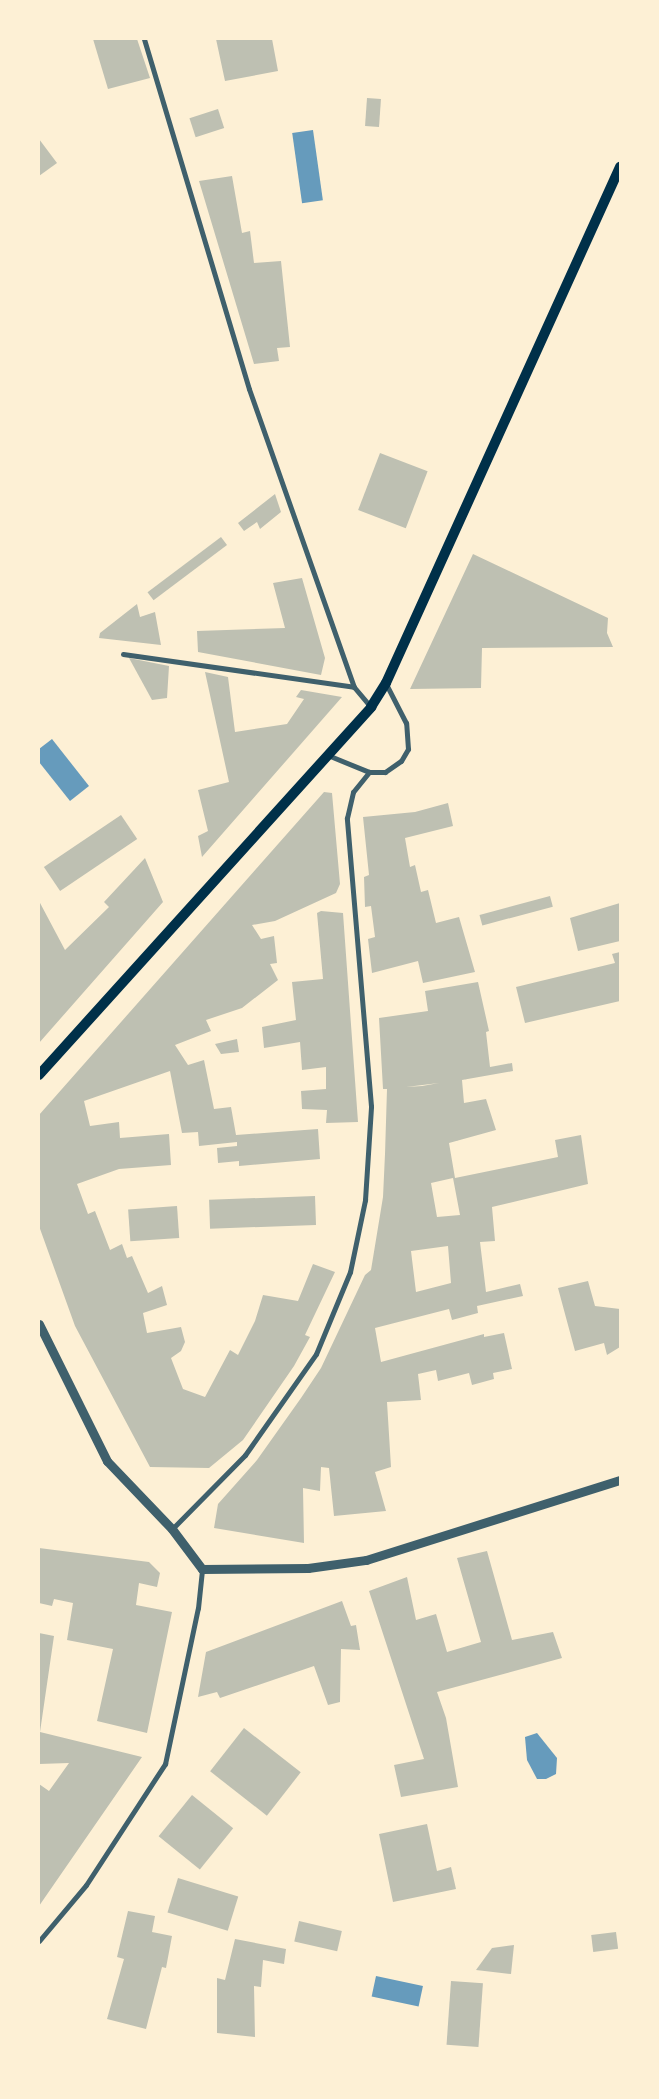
<!DOCTYPE html>
<style>
body{margin:0}
#map{position:relative;width:659px;height:2099px;overflow:hidden;background:#fdf0d5;font-family:Figtree,sans-serif}
div>[style]{position:absolute}
.water>*{inset:0;background:#669bbc;transform-origin:0 0}
.building>*{inset:0;background:#bec0b2;transform-origin:0 0}
.minor>*{height:5px;margin:-2.5px;padding:0 2.5px;transform-origin:2.5px;border-radius:2.5px;background:#3f606c}
.tertiary>*{height:9px;margin:-4.5px;padding:0 4.5px;transform-origin:4.5px;border-radius:4.5px;background:#3f606c}
.secondary>*{height:10px;margin:-5px;padding:0 5px;transform-origin:5px;border-radius:5px;background:#003049}
span{translate:-50% -50%;white-space:nowrap;text-align:center;line-height:1.15;-webkit-text-stroke:4px #fdf0d5;paint-order:stroke}
.frame{position:absolute;inset:0;border:40px solid #fdf0d5;pointer-events:none}
</style>
<div id="map">
<div class="water">
<i style="left:313px;top:130px;width:71px;height:21px;rotate:82deg"></i>
<i style="clip-path:polygon(52px 739px,89px 786px,70px 801px,39px 762px,39px 749px)"></i>
<i style="clip-path:polygon(537px 1733px,557px 1758px,556px 1774px,546px 1779px,537px 1779px,527px 1760px,525px 1737px)"></i>
<i style="left:376px;top:1976px;width:48px;height:21px;rotate:12deg"></i>
</div>
<div class="building">
<i style="clip-path:polygon(93px 39px,137px 39px,150px 78px,108px 89px)"></i>
<i style="clip-path:polygon(216px 39px,272px 39px,278px 71px,225px 81px)"></i>
<i style="left:367px;top:98px;width:14px;height:28px;rotate:4deg"></i>
<i style="left:218px;top:109px;width:20px;height:30px;rotate:72deg"></i>
<i style="clip-path:polygon(39px 139px,57px 163px,39px 176px)"></i>
<i style="clip-path:polygon(232px 176px,242px 233px,250px 231px,254px 263px,281px 261px,290px 347px,277px 348px,279px 361px,254px 364px,199px 181px)"></i>
<i style="left:380px;top:453px;width:51px;height:61px;rotate:21deg"></i>
<i style="clip-path:polygon(275px 494px,281px 512px,260px 529px,257px 522px,244px 531px,238px 523px)"></i>
<i style="left:221px;top:537px;width:10px;height:92px;rotate:53deg"></i>
<i style="clip-path:polygon(473px 554px,608px 618px,607px 633px,613px 647px,482px 648px,481px 688px,410px 689px)"></i>
<i style="clip-path:polygon(302px 578px,325px 658px,321px 675px,198px 652px,197px 631px,285px 628px,273px 583px)"></i>
<i style="clip-path:polygon(137px 604px,140px 617px,155px 612px,161px 645px,99px 638px,100px 633px)"></i>
<i style="clip-path:polygon(129px 658px,169px 666px,167px 698px,152px 700px)"></i>
<i style="clip-path:polygon(205px 672px,228px 677px,235px 732px,287px 724px,304px 699px,296px 697px,301px 690px,342px 697px,202px 857px,198px 836px,208px 831px,198px 790px,229px 782px)"></i>
<i style="clip-path:polygon(324px 792px,332px 793px,340px 884px,336px 893px,275px 921px,252px 925px,261px 939px,274px 936px,277px 963px,270px 964px,278px 980px,242px 1008px,206px 1020px,211px 1031px,175px 1045px,188px 1065px,204px 1060px,214px 1109px,231px 1107px,236px 1135px,318px 1129px,320px 1159px,239px 1166px,239px 1161px,218px 1163px,217px 1148px,237px 1146px,237px 1142px,199px 1146px,198px 1132px,182px 1133px,170px 1071px,84px 1101px,90px 1126px,119px 1122px,120px 1138px,169px 1134px,171px 1165px,119px 1169px,77px 1184px,88px 1214px,95px 1211px,110px 1250px,122px 1244px,127px 1258px,132px 1256px,148px 1293px,162px 1286px,167px 1305px,143px 1313px,147px 1333px,181px 1327px,185px 1342px,181px 1351px,171px 1358px,183px 1389px,205px 1397px,230px 1350px,238px 1355px,255px 1321px,263px 1295px,298px 1301px,313px 1264px,335px 1272px,305px 1335px,310px 1337px,294px 1366px,243px 1440px,209px 1468px,150px 1467px,75px 1326px,39px 1226px,39px 1115px)"></i>
<i style="clip-path:polygon(448px 803px,453px 826px,405px 838px,410px 867px,415px 865px,421px 892px,428px 890px,436px 923px,459px 917px,475px 972px,423px 983px,418px 961px,372px 973px,368px 939px,375px 937px,371px 906px,365px 907px,364px 877px,369px 875px,363px 817px,415px 812px)"></i>
<i style="left:121px;top:815px;width:29px;height:93px;rotate:56deg"></i>
<i style="clip-path:polygon(145px 858px,163px 902px,39px 1043px,39px 901px,65px 950px,109px 907px,104px 902px)"></i>
<i style="left:550px;top:896px;width:11px;height:73px;rotate:75deg"></i>
<i style="clip-path:polygon(620px 903px,620px 941px,578px 951px,570px 918px)"></i>
<i style="clip-path:polygon(321px 911px,343px 913px,358px 1122px,326px 1123px,327px 1110px,302px 1109px,301px 1091px,326px 1089px,326px 1067px,302px 1070px,300px 1042px,264px 1048px,262px 1027px,296px 1020px,292px 982px,323px 979px,317px 913px)"></i>
<i style="clip-path:polygon(620px 952px,620px 1001px,525px 1023px,516px 987px,615px 963px,612px 954px)"></i>
<i style="clip-path:polygon(evenodd,478px 982px,489px 1031px,486px 1032px,490px 1067px,512px 1063px,513px 1071px,462px 1080px,464px 1103px,486px 1099px,496px 1130px,449px 1143px,455px 1178px,558px 1157px,555px 1140px,581px 1135px,588px 1184px,492px 1207px,495px 1241px,480px 1242px,486px 1292px,520px 1284px,523px 1296px,477px 1306px,478px 1313px,452px 1320px,449px 1309px,375px 1328px,381px 1362px,484px 1334px,484px 1337px,504px 1333px,512px 1369px,493px 1373px,494px 1379px,472px 1385px,469px 1373px,438px 1381px,436px 1370px,418px 1374px,421px 1400px,387px 1402px,391px 1467px,375px 1472px,386px 1511px,334px 1516px,329px 1468px,321px 1467px,320px 1491px,303px 1488px,304px 1543px,214px 1528px,218px 1504px,257px 1460px,301px 1398px,321px 1368px,365px 1275px,371px 1270px,383px 1197px,385px 1154px,387px 1089px,383px 1089px,379px 1018px,428px 1011px,425px 991px,478px 982px,439px 1083px,422px 1086px,406px 1087px,439px 1083px,478px 982px,453px 1178px,460px 1215px,437px 1217px,431px 1183px,453px 1178px,478px 982px,448px 1246px,451px 1283px,416px 1292px,411px 1251px,448px 1246px)"></i>
<i style="clip-path:polygon(237px 1039px,239px 1052px,221px 1054px,215px 1044px)"></i>
<i style="left:315px;top:1196px;width:29px;height:106px;rotate:88deg"></i>
<i style="left:177px;top:1206px;width:32px;height:49px;rotate:86deg"></i>
<i style="clip-path:polygon(588px 1281px,595px 1306px,620px 1309px,620px 1347px,607px 1355px,604px 1343px,575px 1351px,558px 1288px)"></i>
<i style="clip-path:polygon(39px 1548px,149px 1562px,160px 1573px,157px 1587px,139px 1583px,136px 1605px,172px 1612px,147px 1733px,97px 1721px,113px 1649px,67px 1640px,73px 1603px,54px 1599px,52px 1606px,39px 1603px)"></i>
<i style="clip-path:polygon(487px 1551px,512px 1640px,553px 1632px,562px 1658px,437px 1692px,446px 1718px,458px 1787px,401px 1797px,394px 1765px,424px 1759px,369px 1591px,407px 1577px,416px 1620px,436px 1614px,447px 1652px,481px 1642px,457px 1558px)"></i>
<i style="clip-path:polygon(342px 1601px,351px 1626px,356px 1625px,360px 1650px,341px 1649px,340px 1702px,328px 1705px,314px 1666px,220px 1698px,217px 1692px,198px 1697px,206px 1652px)"></i>
<i style="clip-path:polygon(39px 1633px,54px 1636px,40px 1732px,142px 1757px,39px 1906px,39px 1784px,49px 1791px,69px 1763px,39px 1764px)"></i>
<i style="left:244px;top:1728px;width:72px;height:55px;rotate:38deg"></i>
<i style="left:192px;top:1795px;width:53px;height:53px;rotate:39deg"></i>
<i style="clip-path:polygon(427px 1824px,437px 1871px,451px 1867px,456px 1889px,393px 1902px,379px 1834px)"></i>
<i style="left:178px;top:1878px;width:63px;height:36px;rotate:17deg"></i>
<i style="clip-path:polygon(128px 1911px,155px 1916px,152px 1932px,172px 1936px,166px 1968px,162px 1967px,146px 2029px,107px 2019px,124px 1959px,117px 1957px)"></i>
<i style="left:299px;top:1921px;width:44px;height:21px;rotate:13deg"></i>
<i style="left:616px;top:1932px;width:17px;height:25px;rotate:83deg"></i>
<i style="clip-path:polygon(235px 1939px,286px 1949px,284px 1964px,263px 1960px,261px 1987px,254px 1986px,255px 2037px,217px 2033px,217px 1978px,225px 1980px)"></i>
<i style="clip-path:polygon(514px 1945px,511px 1974px,476px 1970px,492px 1948px)"></i>
<i style="left:451px;top:1981px;width:32px;height:64px;rotate:4deg"></i>
</div>
<div class="minor">
<i style="left:144px;top:39px;width:365px;rotate:73.3deg"></i>
<i style="left:249px;top:389px;width:316px;rotate:70.6deg"></i>
<i style="left:354px;top:687px;width:26px;rotate:50deg"></i>
<i style="left:123px;top:654px;width:233px;rotate:8.1deg"></i>
<i style="left:330px;top:756px;width:42px;rotate:22.3deg"></i>
<i style="left:369px;top:772px;width:16px"></i>
<i style="left:385px;top:772px;width:19px;rotate:-35deg"></i>
<i style="left:401px;top:761px;width:14px;rotate:-60deg"></i>
<i style="left:408px;top:749px;width:26px;rotate:-94deg"></i>
<i style="left:406px;top:723px;width:44px;rotate:-117.1deg"></i>
<i style="left:172px;top:1529px;width:104px;rotate:-45.4deg"></i>
<i style="left:245px;top:1455px;width:123px;rotate:-54.9deg"></i>
<i style="left:316px;top:1354px;width:89px;rotate:-67.5deg"></i>
<i style="left:350px;top:1272px;width:74px;rotate:-78.2deg"></i>
<i style="left:365px;top:1200px;width:94px;rotate:-86.3deg"></i>
<i style="left:371px;top:1106px;width:289px;rotate:-94.8deg"></i>
<i style="left:347px;top:818px;width:27px;rotate:-77deg"></i>
<i style="left:353px;top:792px;width:26px;rotate:-51deg"></i>
<i style="left:39px;top:1941px;width:73px;rotate:-50deg"></i>
<i style="left:86px;top:1885px;width:145px;rotate:-56.9deg"></i>
<i style="left:165px;top:1764px;width:159px;rotate:-78.1deg"></i>
<i style="left:198px;top:1608px;width:39px;rotate:-84deg"></i>
</div>
<div class="tertiary">
<i style="left:39px;top:1324px;width:153px;rotate:63.6deg"></i>
<i style="left:107px;top:1461px;width:94px;rotate:46.3deg"></i>
<i style="left:172px;top:1529px;width:50px;rotate:53.1deg"></i>
<i style="left:202px;top:1569px;width:106px;rotate:-0.5deg"></i>
<i style="left:308px;top:1568px;width:59px;rotate:-7.9deg"></i>
<i style="left:366px;top:1560px;width:266px;rotate:-17.5deg"></i>
</div>
<div class="secondary">
<i style="left:39px;top:1075px;width:496px;rotate:-47.9deg"></i>
<i style="left:371px;top:707px;width:28px;rotate:-58deg"></i>
<i style="left:386px;top:683px;width:567px;rotate:-65.61deg"></i>
</div>
<div class="frame"></div>
</div>
